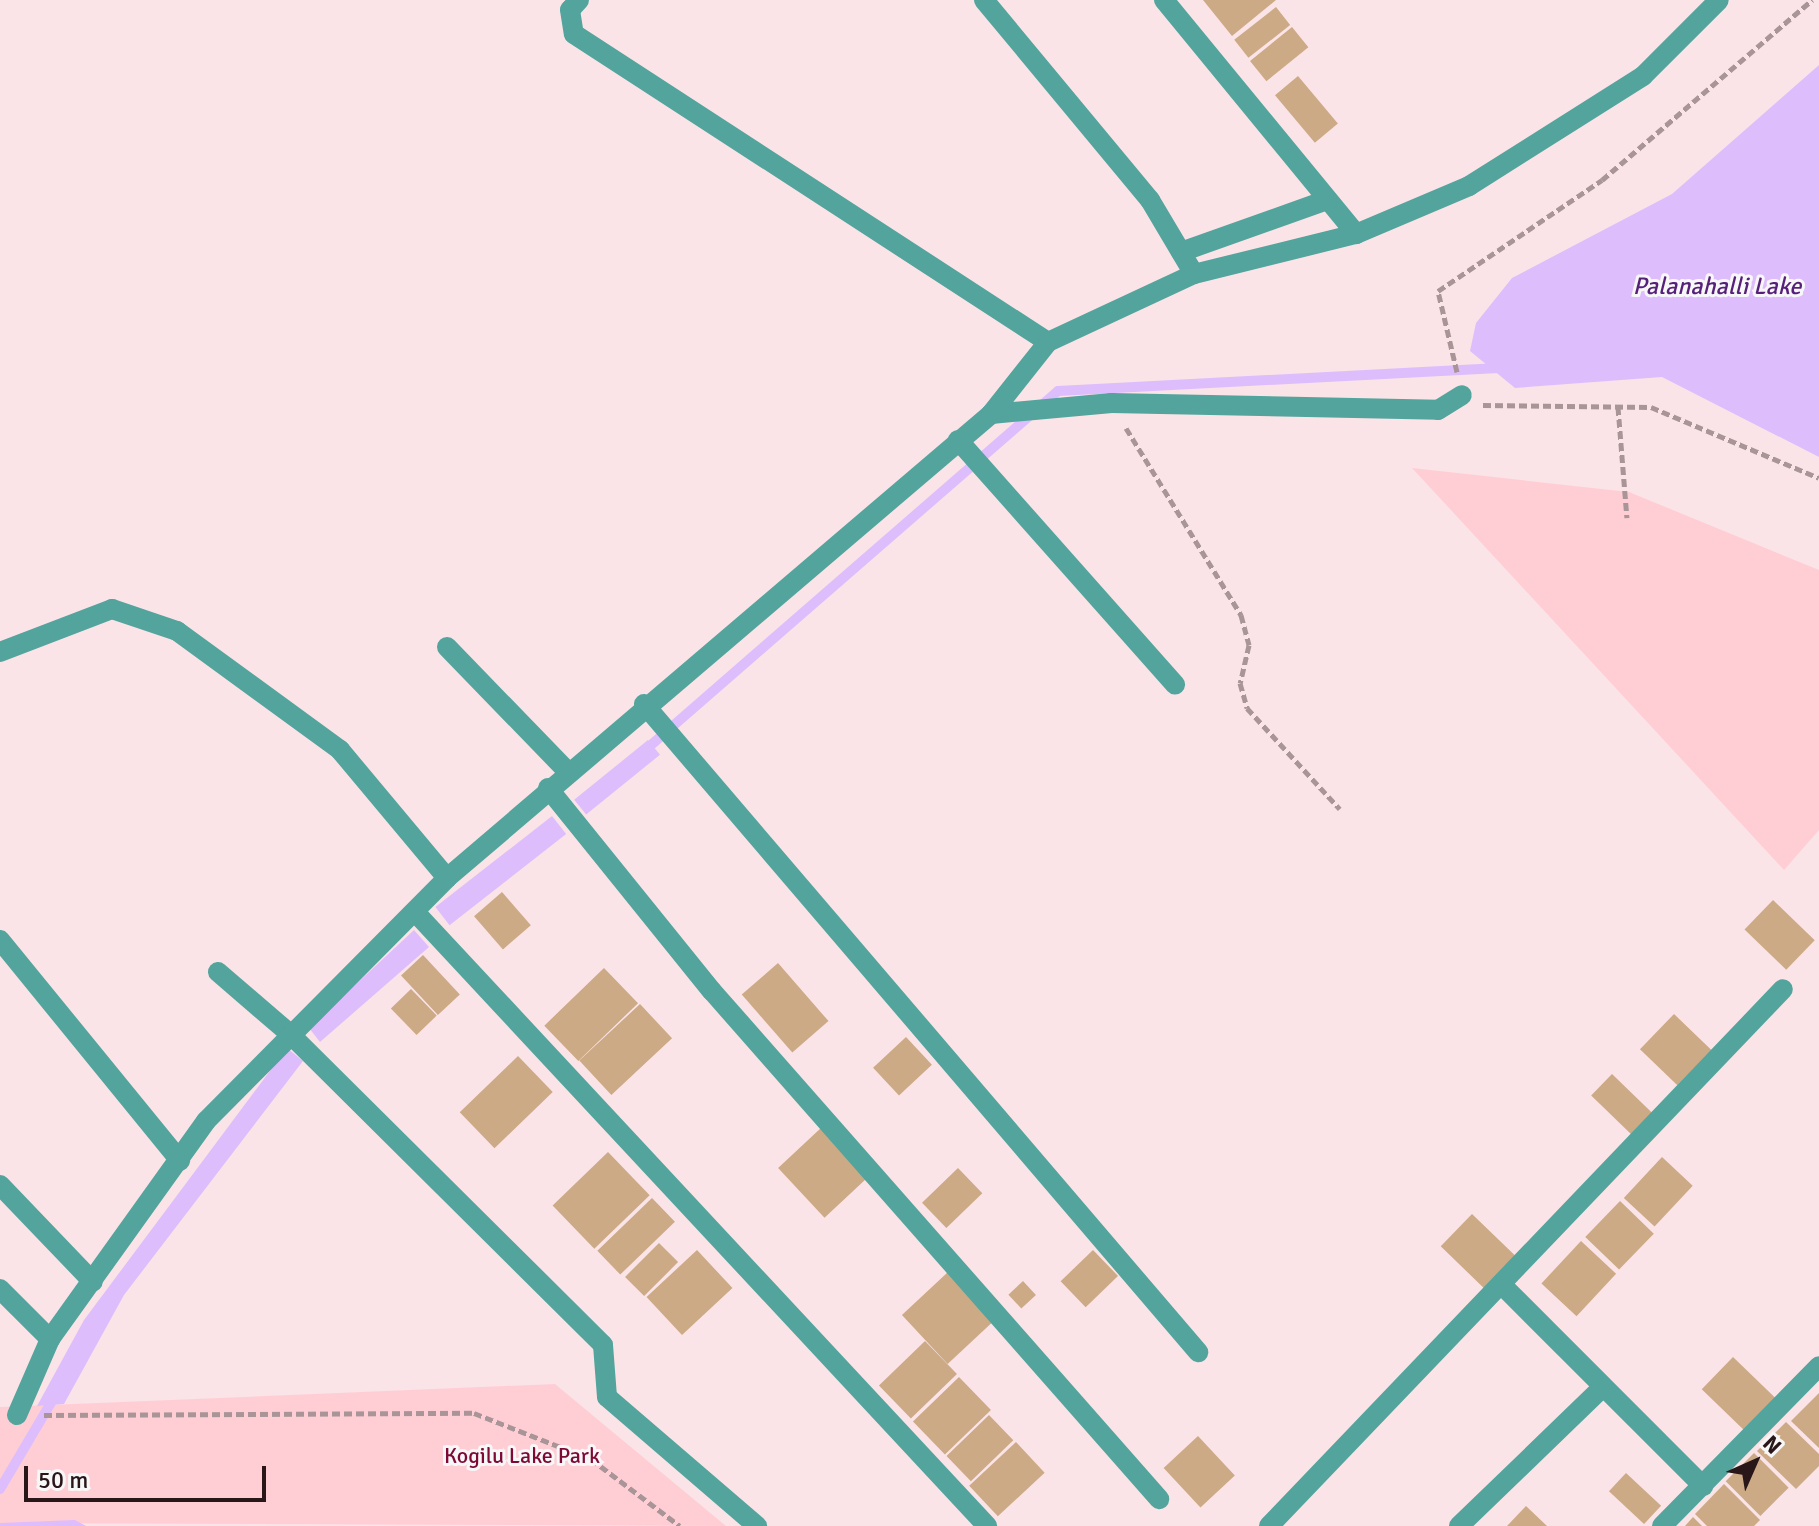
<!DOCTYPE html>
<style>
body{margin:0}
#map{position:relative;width:1819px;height:1526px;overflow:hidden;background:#fbe4e7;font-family:Signika,sans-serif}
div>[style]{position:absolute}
.green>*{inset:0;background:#ffced5}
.water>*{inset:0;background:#debdfd;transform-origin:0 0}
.stream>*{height:10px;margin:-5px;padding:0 5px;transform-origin:5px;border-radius:5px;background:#debdfd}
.building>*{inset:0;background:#ccaa86;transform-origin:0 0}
.path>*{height:5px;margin-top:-2.5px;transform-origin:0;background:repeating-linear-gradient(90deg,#a99497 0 8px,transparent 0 12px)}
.minor>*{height:20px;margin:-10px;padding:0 10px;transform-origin:10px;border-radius:10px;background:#53a49d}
span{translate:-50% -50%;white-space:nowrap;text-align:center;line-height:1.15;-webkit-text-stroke:6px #f7f7f7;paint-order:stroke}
.park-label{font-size:22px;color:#7e0934}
.water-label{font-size:24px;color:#551f7a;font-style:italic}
.north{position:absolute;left:1715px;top:1422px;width:80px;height:80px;-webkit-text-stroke:6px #f7f7f7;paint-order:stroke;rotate:45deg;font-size:22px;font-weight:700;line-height:32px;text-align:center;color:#291619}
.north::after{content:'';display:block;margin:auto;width:28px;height:36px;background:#291619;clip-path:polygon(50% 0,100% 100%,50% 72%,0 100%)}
.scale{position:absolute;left:24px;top:1466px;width:242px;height:36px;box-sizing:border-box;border:4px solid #291619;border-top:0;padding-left:10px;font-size:24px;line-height:28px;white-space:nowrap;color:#291619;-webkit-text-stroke:6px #f7f7f7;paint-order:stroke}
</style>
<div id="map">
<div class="green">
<i style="clip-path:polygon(1412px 468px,1629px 492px,1819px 570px,1819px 830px,1784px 870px)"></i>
<i style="clip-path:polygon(555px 1384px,726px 1526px,0 1523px,0 1407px)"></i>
</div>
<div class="water">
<i style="clip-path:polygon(1819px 65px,1819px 457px,1662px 377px,1515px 388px,1470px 351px,1476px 323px,1512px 278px,1672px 194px)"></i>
<i style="left:648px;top:740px;width:19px;height:95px;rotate:51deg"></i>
<i style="left:552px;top:816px;width:23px;height:148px;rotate:52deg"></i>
<i style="clip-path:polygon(414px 930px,429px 947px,320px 1042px,309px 1028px)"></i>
<i style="clip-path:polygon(287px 1048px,303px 1061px,124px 1295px,64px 1404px,37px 1406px,84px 1320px)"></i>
<i style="clip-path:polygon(75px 1520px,86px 1526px,0 1526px,0 1523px)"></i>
</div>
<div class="stream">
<i style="left:643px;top:752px;width:550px;rotate:-41.02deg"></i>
<i style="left:1058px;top:391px;width:446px;rotate:-3deg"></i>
<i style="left:0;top:1489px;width:108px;rotate:-59.4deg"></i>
</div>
<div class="building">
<i style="clip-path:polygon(1203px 0,1276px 0,1232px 36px)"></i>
<i style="left:1276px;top:7px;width:23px;height:53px;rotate:52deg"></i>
<i style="left:1292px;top:27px;width:26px;height:54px;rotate:51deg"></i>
<i style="left:1298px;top:76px;width:62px;height:30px;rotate:50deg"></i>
<i style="left:502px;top:892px;width:44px;height:37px;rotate:49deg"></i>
<i style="left:1773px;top:900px;width:58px;height:41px;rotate:44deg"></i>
<i style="left:423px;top:955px;width:54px;height:30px;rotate:47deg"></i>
<i style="left:778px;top:963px;width:77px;height:48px;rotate:49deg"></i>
<i style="left:604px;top:968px;width:49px;height:83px;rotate:46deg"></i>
<i style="left:411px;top:989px;width:37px;height:28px;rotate:46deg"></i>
<i style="left:640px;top:1004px;width:47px;height:83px;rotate:47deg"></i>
<i style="left:1674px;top:1014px;width:52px;height:49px;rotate:44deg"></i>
<i style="left:906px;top:1037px;width:38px;height:45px;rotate:47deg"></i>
<i style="left:518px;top:1056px;width:50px;height:81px;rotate:46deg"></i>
<i style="left:1612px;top:1074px;width:56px;height:30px;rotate:44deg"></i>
<i style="left:822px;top:1127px;width:68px;height:60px;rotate:47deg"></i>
<i style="left:608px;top:1152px;width:60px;height:77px;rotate:46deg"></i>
<i style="left:1662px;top:1157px;width:42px;height:56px;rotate:43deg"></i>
<i style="left:958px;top:1168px;width:35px;height:50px;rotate:46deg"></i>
<i style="left:652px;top:1198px;width:33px;height:76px;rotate:46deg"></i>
<i style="left:1620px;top:1201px;width:47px;height:50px;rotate:44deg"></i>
<i style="left:1472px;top:1214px;width:62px;height:45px;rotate:44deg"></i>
<i style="left:1581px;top:1241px;width:48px;height:58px;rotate:43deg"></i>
<i style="left:659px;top:1243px;width:27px;height:48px;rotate:45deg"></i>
<i style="left:697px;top:1250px;width:52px;height:69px;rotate:47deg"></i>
<i style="left:1093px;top:1250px;width:36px;height:45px;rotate:46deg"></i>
<i style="left:948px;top:1272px;width:67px;height:63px;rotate:47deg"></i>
<i style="left:1023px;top:1281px;width:19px;height:20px;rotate:47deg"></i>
<i style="left:925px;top:1341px;width:46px;height:64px;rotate:46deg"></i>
<i style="left:1733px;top:1357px;width:64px;height:45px;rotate:44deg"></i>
<i style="left:959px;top:1377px;width:46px;height:64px;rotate:46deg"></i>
<i style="clip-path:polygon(1819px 1393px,1819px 1448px,1791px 1421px)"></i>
<i style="left:989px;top:1415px;width:35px;height:59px;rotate:46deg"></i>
<i style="clip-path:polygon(1786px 1422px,1819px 1454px,1819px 1466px,1796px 1489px,1757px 1451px)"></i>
<i style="left:1198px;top:1436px;width:54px;height:47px;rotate:47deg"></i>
<i style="left:1016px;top:1442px;width:42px;height:64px;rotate:47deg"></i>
<i style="left:1754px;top:1453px;width:49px;height:40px;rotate:45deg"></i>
<i style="left:1626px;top:1473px;width:48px;height:25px;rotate:43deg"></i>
<i style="clip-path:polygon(1724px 1484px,1760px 1520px,1754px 1526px,1707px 1526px,1695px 1514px)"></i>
<i style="clip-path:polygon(1526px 1506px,1547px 1526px,1507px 1526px)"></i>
<i style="clip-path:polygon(1693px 1517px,1702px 1526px,1685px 1526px)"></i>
</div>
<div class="path">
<i style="left:1457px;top:372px;width:83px;rotate:-103.2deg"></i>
<i style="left:1438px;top:291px;width:198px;rotate:-34.1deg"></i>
<i style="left:1602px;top:180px;width:277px;rotate:-40.6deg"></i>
<i style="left:1483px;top:405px;width:168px;rotate:0.7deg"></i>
<i style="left:1651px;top:407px;width:182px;rotate:22.9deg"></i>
<i style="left:1618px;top:407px;width:111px;rotate:85.4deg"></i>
<i style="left:1126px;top:428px;width:220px;rotate:58.4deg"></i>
<i style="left:1241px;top:615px;width:31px;rotate:75deg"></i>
<i style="left:1249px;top:645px;width:39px;rotate:103deg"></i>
<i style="left:1240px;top:683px;width:26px;rotate:74deg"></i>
<i style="left:1247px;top:708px;width:137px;rotate:47.4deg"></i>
<i style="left:44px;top:1415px;width:430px;rotate:-0.3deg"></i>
<i style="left:474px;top:1413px;width:126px;rotate:21.5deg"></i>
<i style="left:591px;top:1459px;width:111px;rotate:37deg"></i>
</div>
<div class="minor">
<i style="left:579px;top:0;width:13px;rotate:132deg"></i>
<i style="left:570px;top:10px;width:24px;rotate:81deg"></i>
<i style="left:574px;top:34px;width:565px;rotate:33.02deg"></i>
<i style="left:984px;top:0;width:260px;rotate:50.3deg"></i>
<i style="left:1150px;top:200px;width:86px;rotate:59.3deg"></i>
<i style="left:1164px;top:0;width:303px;rotate:50.6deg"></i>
<i style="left:1181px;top:252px;width:155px;rotate:-19.6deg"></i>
<i style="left:991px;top:414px;width:121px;rotate:-5.2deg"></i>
<i style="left:1111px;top:403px;width:327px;rotate:1.2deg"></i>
<i style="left:1438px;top:410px;width:28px;rotate:-32deg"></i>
<i style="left:958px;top:440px;width:327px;rotate:48.4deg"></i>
<i style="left:447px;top:647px;width:174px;rotate:45.9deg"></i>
<i style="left:0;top:652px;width:120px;rotate:-21deg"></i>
<i style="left:112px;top:609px;width:69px;rotate:18.7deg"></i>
<i style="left:177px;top:631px;width:202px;rotate:36.1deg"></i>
<i style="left:340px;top:750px;width:167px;rotate:50.1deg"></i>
<i style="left:644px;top:704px;width:853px;rotate:49.47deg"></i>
<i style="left:548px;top:788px;width:261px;rotate:51.1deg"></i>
<i style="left:712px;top:991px;width:677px;rotate:48.65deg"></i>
<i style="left:416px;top:913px;width:838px;rotate:47.03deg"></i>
<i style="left:0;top:940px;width:285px;rotate:50.8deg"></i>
<i style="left:218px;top:972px;width:95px;rotate:40.7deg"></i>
<i style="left:290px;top:1034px;width:441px;rotate:44.8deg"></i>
<i style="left:603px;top:1345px;width:52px;rotate:85.6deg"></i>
<i style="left:607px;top:1397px;width:198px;rotate:40.7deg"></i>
<i style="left:0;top:1185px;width:134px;rotate:46.2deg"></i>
<i style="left:1501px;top:1284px;width:286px;rotate:45deg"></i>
<i style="left:0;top:1289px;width:71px;rotate:45deg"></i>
<i style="left:17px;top:1415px;width:83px;rotate:-66.5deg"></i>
<i style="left:50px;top:1339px;width:268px;rotate:-54.4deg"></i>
<i style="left:206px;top:1121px;width:342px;rotate:-45.2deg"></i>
<i style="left:447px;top:878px;width:715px;rotate:-40.46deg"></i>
<i style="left:991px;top:414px;width:92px;rotate:-51.6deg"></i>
<i style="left:1048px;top:342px;width:161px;rotate:-25deg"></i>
<i style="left:1194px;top:274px;width:167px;rotate:-13.9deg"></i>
<i style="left:1356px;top:234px;width:123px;rotate:-23deg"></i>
<i style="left:1469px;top:186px;width:206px;rotate:-32.3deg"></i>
<i style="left:1643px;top:76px;width:107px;rotate:-45deg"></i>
<i style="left:1269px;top:1526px;width:743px;rotate:-46.25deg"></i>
<i style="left:1459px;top:1526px;width:200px;rotate:-44deg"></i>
<i style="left:1662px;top:1526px;width:224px;rotate:-45.5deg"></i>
</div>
<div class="park-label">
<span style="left:522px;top:1456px">Kogilu Lake Park</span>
</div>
<div class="water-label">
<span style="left:1717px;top:287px">Palanahalli Lake</span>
</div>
<div class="north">N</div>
<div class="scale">50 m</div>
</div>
